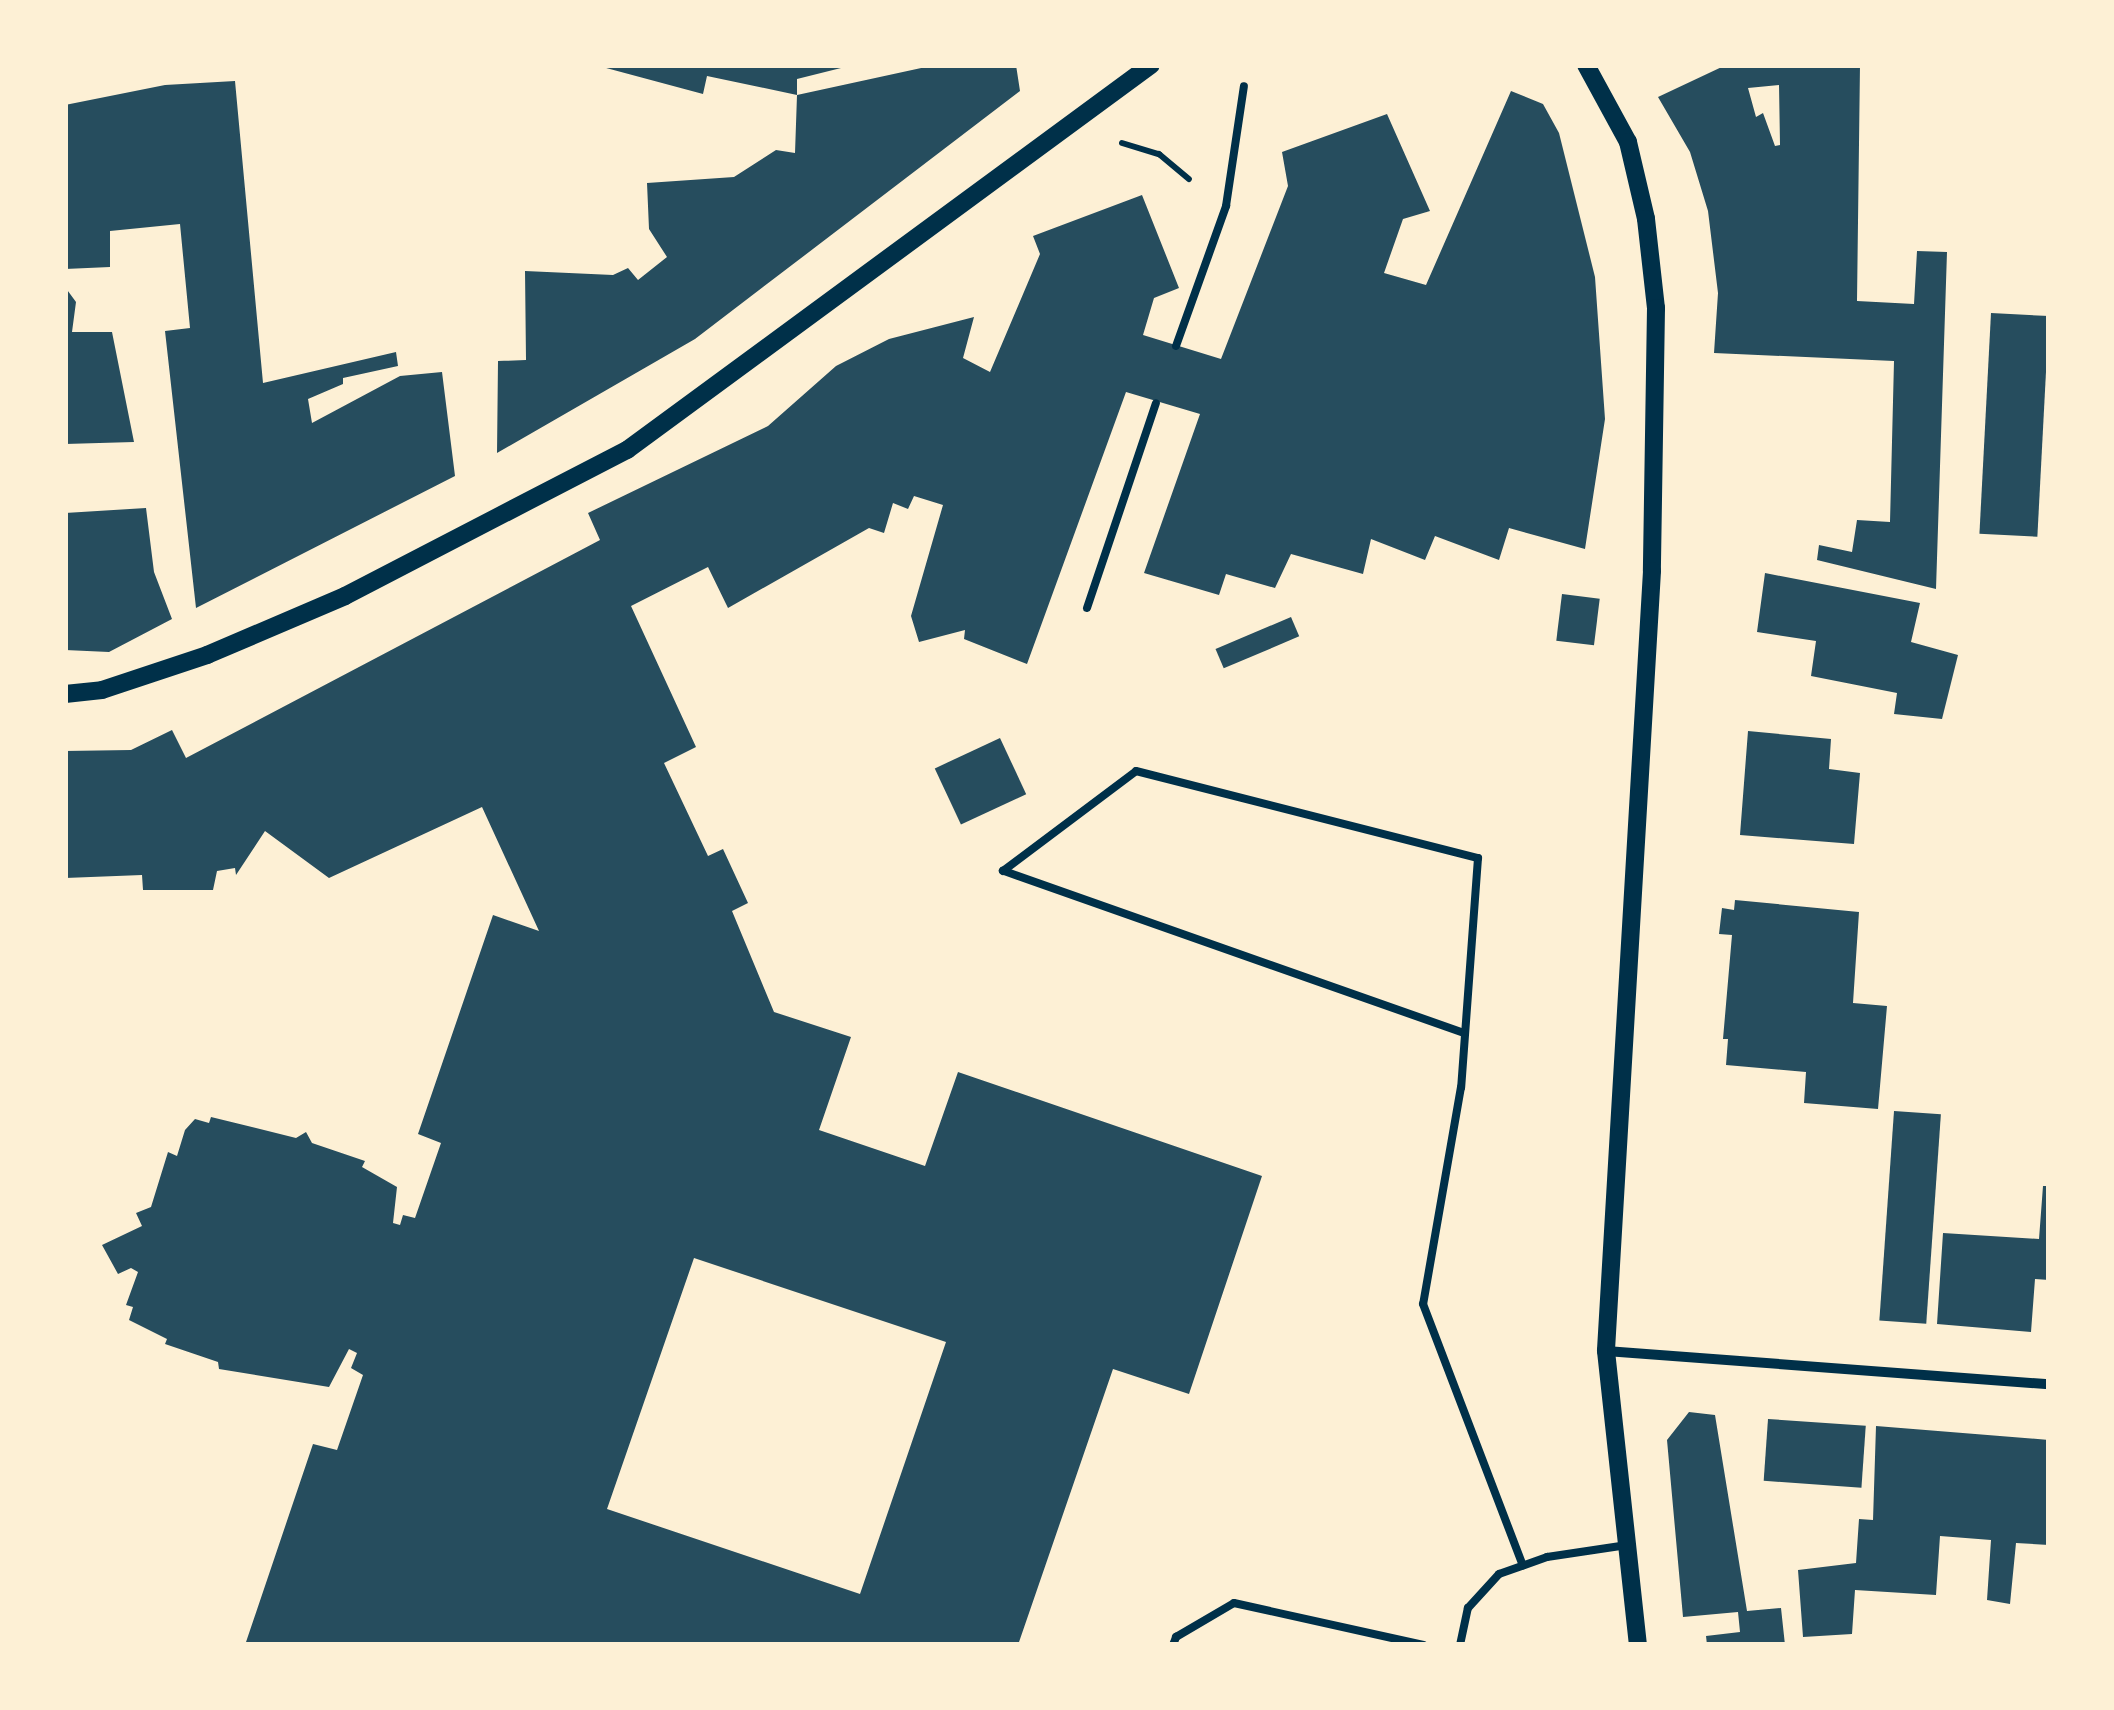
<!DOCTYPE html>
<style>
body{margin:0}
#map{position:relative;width:2114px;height:1710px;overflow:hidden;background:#fdf0d5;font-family:"Noto Sans",sans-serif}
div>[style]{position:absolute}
.building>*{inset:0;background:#264d5e;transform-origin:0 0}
.path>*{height:6px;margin:-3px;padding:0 3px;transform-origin:3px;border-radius:3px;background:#003049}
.service>*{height:8px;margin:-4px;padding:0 4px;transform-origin:4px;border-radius:4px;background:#003049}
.minor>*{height:10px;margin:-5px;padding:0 5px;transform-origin:5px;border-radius:5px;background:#003049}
.tertiary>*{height:18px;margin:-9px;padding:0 9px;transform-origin:9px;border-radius:9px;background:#003049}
span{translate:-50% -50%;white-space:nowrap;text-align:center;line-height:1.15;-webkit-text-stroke:8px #fdf0d5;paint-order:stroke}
.frame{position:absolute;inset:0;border:68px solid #fdf0d5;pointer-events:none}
</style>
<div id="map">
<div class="building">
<i style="clip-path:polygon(595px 65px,853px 65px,797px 79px,797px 95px,935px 65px,1016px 65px,1020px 91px,695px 339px,497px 453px,498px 361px,526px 360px,525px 271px,613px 275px,628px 268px,638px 280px,667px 257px,649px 229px,647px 183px,734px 177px,776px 150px,795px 153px,797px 95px,707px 76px,703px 94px)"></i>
<i style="clip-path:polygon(evenodd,1726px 65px,1860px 65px,1857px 301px,1914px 304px,1917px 251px,1947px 252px,1936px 589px,1817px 560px,1819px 545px,1852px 552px,1857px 520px,1890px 522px,1894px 361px,1714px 353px,1718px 293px,1708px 211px,1690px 152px,1658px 97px,1726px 65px,1779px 85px,1780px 145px,1775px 146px,1763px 113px,1756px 117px,1748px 88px,1779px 85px)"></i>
<i style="clip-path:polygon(235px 81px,263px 383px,396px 352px,398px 366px,343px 378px,343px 384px,308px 399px,312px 423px,400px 376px,442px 372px,455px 476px,196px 608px,165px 331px,190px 328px,180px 224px,110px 231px,110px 267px,65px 269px,65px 105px,165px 85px)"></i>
<i style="clip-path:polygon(evenodd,1511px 91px,1543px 104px,1559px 133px,1595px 277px,1605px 419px,1585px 549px,1509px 528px,1499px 560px,1435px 536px,1425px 560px,1371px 539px,1363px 574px,1291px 554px,1275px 588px,1226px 574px,1219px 595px,1144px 573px,1200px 414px,1126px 392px,1027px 664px,964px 639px,965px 630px,919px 642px,911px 616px,943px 505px,914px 496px,908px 509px,893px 503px,884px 533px,869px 528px,728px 608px,708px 567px,631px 606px,696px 747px,664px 763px,708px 856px,723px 849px,748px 903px,732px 911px,774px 1012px,851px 1037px,819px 1130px,925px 1166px,958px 1072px,1262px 1176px,1189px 1394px,1113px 1369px,1018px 1645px,245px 1645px,313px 1444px,337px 1450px,363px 1375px,351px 1368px,357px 1353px,349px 1349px,329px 1387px,219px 1369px,218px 1362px,165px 1344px,167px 1339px,129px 1320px,133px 1307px,126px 1305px,138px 1272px,131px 1268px,118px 1274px,102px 1245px,142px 1226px,136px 1213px,151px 1207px,168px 1152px,177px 1156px,185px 1130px,195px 1119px,209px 1123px,211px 1117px,296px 1138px,306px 1132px,312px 1143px,365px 1161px,362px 1167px,397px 1187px,393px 1223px,400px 1225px,403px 1215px,415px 1218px,441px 1143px,418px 1134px,493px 915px,539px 931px,482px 807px,329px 878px,265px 831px,236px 875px,235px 868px,217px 871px,213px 890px,143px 890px,142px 875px,65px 878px,65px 751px,131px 750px,172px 730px,186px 758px,600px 540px,588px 513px,768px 426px,836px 366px,889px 339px,974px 317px,963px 358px,990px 372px,1040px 254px,1033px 236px,1142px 195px,1179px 288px,1154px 298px,1143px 335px,1221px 359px,1288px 186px,1282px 152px,1387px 114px,1430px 211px,1403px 219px,1384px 273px,1426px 285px,1511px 91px,694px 1258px,946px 1342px,860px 1594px,607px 1509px,694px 1258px)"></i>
<i style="clip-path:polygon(65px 287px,76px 302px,72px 332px,112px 332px,134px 442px,65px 444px)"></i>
<i style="left:1991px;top:313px;width:58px;height:221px;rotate:3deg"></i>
<i style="clip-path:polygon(146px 508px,154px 572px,172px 619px,109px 652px,65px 650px,65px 513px)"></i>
<i style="clip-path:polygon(1765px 573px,1920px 603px,1911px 642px,1958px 655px,1942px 719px,1894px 714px,1897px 693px,1811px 676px,1816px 641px,1757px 632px)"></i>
<i style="left:1562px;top:594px;width:38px;height:47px;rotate:7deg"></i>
<i style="left:1291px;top:617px;width:21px;height:82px;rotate:67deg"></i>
<i style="clip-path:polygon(1748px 731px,1831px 739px,1829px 769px,1860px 773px,1854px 844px,1740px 835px)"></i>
<i style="left:1000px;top:738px;width:62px;height:72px;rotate:65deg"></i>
<i style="clip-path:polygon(1735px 900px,1859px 912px,1853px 1003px,1887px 1006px,1878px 1109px,1804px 1103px,1806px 1072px,1726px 1065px,1728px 1039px,1723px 1039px,1732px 935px,1719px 934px,1722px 908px,1734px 910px)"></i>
<i style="left:1894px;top:1111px;width:47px;height:210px;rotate:4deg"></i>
<i style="clip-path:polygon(2043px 1186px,2049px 1186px,2049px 1280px,2035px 1279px,2031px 1332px,1937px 1324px,1943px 1233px,2039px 1239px)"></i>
<i style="clip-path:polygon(1689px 1412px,1715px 1415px,1747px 1611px,1781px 1608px,1785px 1645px,1707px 1645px,1706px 1636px,1740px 1632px,1738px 1612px,1683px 1617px,1667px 1440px)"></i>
<i style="left:1768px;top:1419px;width:98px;height:62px;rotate:4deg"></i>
<i style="clip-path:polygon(1876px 1426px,2049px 1440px,2049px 1545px,2016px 1543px,2010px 1604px,1987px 1600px,1991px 1540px,1940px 1536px,1936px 1595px,1855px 1590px,1852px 1634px,1803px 1637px,1798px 1570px,1856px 1563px,1859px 1519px,1873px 1520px)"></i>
</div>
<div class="path">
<i style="left:1122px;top:143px;width:39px;rotate:17deg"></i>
<i style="left:1159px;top:154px;width:39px;rotate:40deg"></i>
</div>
<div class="service">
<i style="left:1176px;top:346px;width:149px;rotate:-70.3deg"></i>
<i style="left:1226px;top:206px;width:121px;rotate:-81.5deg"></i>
<i style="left:1087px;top:608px;width:216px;rotate:-71.4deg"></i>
<i style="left:1464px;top:1033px;width:489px;rotate:-160.6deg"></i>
<i style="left:1003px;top:871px;width:166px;rotate:-36.9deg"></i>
<i style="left:1136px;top:771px;width:353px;rotate:14.3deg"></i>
<i style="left:1478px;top:858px;width:230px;rotate:94.2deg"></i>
<i style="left:1461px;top:1087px;width:220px;rotate:99.9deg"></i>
<i style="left:1423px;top:1304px;width:280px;rotate:69.1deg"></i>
<i style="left:1173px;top:1645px;width:9px;rotate:-69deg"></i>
<i style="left:1176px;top:1637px;width:67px;rotate:-30.4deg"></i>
<i style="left:1234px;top:1603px;width:194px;rotate:12.5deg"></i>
<i style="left:1460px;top:1645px;width:38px;rotate:-78deg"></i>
<i style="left:1468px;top:1608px;width:46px;rotate:-47.6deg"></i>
<i style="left:1499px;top:1574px;width:51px;rotate:-19.5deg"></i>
<i style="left:1547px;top:1557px;width:81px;rotate:-8.5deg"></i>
</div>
<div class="minor">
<i style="left:1606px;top:1351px;width:444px;rotate:4.3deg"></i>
</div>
<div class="tertiary">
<i style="left:1586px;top:65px;width:88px;rotate:61.4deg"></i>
<i style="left:1628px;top:142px;width:79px;rotate:76.8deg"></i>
<i style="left:1646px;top:219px;width:90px;rotate:83.6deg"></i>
<i style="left:1656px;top:308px;width:263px;rotate:90.9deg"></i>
<i style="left:1652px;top:571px;width:781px;rotate:93.38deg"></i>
<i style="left:1606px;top:1351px;width:296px;rotate:83.8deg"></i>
<i style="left:65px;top:694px;width:37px;rotate:-6deg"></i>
<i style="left:102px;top:690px;width:111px;rotate:-18.4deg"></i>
<i style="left:207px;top:655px;width:150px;rotate:-23.1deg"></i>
<i style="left:345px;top:596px;width:318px;rotate:-27.4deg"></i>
<i style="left:627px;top:450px;width:650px;rotate:-36.31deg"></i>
</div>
<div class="frame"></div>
</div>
